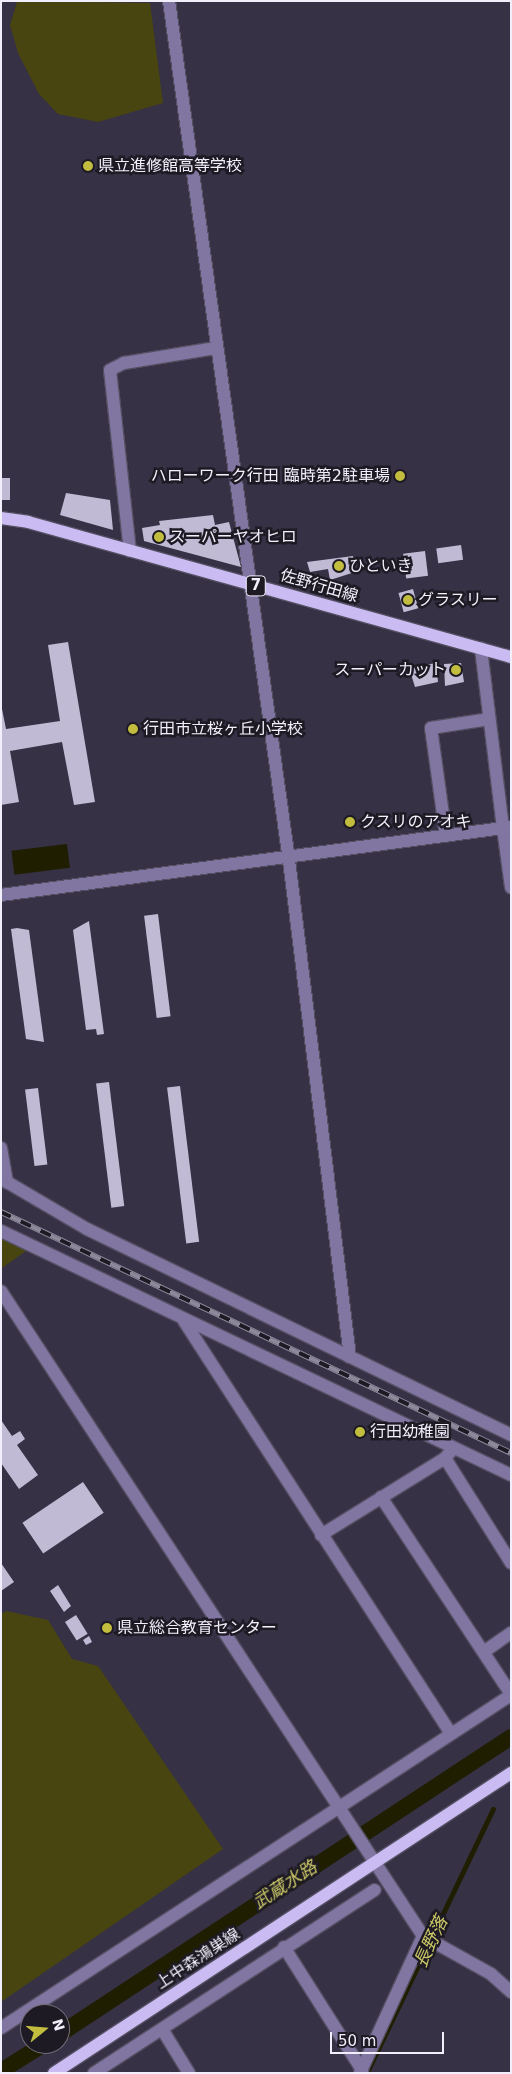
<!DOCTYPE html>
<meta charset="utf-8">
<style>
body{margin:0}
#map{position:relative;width:512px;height:2074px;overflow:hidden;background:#363145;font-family:"DejaVu Sans","Noto Sans JP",sans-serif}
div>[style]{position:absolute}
.green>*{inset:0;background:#484511}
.water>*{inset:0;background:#201e00;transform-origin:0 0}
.stream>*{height:4.5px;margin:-2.25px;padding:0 2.25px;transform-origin:2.25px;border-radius:2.25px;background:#201e00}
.canal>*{height:16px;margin:-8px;padding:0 8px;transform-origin:8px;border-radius:8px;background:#201e00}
.building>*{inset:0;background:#c1bad4;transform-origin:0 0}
.roads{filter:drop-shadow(1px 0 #544f62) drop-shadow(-1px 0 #544f62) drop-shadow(0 1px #544f62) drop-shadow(0 -1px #544f62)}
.minor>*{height:12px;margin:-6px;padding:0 6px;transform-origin:6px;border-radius:6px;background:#8175a1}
.major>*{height:12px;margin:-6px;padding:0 6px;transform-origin:6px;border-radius:6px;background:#cabcf2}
.rail>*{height:5.5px;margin-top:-2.75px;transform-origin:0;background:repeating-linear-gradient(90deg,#1d1a24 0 11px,#8d899a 0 22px);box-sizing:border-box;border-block:1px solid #8d899a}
.dots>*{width:14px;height:14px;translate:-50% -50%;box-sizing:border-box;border:2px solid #1d1a24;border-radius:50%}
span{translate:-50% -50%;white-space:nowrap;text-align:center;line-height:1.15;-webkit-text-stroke:5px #1d1a24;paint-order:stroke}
.shield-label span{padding:1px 4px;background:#1d1a24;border:1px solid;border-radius:4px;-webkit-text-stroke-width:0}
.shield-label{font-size:15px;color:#f2effc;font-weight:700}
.poi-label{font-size:16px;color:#f2effc}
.left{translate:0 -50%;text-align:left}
.right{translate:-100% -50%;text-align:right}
.street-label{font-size:16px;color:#f2effc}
.water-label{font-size:18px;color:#cbc867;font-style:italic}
.frame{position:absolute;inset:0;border:2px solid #f2effc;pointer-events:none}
.north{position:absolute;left:20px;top:2004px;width:50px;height:50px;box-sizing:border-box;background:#1d1a24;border:1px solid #726f7a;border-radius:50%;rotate:73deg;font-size:14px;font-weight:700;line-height:20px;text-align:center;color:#f2effc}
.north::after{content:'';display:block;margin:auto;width:18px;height:22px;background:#c2bd3f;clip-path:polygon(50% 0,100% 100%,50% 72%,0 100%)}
.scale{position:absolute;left:330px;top:2032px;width:114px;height:22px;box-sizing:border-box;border:2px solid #f2effc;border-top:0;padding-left:6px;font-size:15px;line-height:18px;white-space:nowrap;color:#f2effc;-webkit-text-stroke:4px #1d1a24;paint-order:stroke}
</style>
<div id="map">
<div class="green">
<i style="clip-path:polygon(22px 1px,150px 3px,163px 103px,98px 122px,58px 114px,39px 94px,18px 53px,10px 25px,17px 2px)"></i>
<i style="clip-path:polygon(1px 1235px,30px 1248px,2px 1268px,1px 1267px)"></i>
<i style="clip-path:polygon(6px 1611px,48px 1620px,72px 1659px,98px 1666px,223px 1849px,1px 2002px,1px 1614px)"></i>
</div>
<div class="water">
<i style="left:67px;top:844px;width:24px;height:56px;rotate:83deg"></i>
</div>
<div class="stream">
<i style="left:368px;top:2070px;width:289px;rotate:-64.4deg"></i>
</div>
<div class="canal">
<i style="left:60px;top:2034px;width:540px;rotate:-33.37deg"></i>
<i style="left:1px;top:2071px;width:51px;rotate:-32.1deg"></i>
</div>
<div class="building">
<i style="left:10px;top:478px;width:22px;height:9px;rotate:90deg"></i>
<i style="clip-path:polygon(66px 493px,110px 500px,113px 530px,60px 515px)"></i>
<i style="clip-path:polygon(213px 515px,215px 525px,229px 522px,241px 567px,144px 541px,142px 528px,160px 525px,159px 521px)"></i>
<i style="left:461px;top:545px;width:15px;height:25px;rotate:82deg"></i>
<i style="left:425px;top:551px;width:25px;height:22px;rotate:83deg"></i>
<i style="clip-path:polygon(353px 556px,355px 572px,330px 580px,328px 569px,310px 572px,307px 562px)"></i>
<i style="left:413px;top:589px;width:20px;height:15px;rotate:75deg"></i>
<i style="clip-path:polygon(68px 642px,95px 802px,74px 805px,62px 742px,10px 751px,19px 802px,1px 805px,1px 704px,6px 729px,60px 721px,48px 645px)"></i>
<i style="clip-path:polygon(436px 663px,438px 682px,415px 687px,409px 668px)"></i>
<i style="clip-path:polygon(461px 663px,464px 682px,445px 686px,444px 664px)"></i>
<i style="left:158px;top:914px;width:103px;height:14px;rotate:83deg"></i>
<i style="clip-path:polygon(89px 921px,104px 1034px,97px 1035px,96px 1029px,86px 1030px,73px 930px)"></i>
<i style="clip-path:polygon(17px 928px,29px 930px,44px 1042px,26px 1039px,11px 929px)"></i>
<i style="left:109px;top:1082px;width:125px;height:13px;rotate:83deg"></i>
<i style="left:180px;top:1086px;width:157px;height:13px;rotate:83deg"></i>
<i style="left:38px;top:1088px;width:77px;height:13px;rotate:83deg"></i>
<i style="clip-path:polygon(1px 1420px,12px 1436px,20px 1431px,25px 1439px,17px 1445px,38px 1475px,19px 1489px,1px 1463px)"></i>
<i style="left:83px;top:1482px;width:37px;height:73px;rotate:56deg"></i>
<i style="clip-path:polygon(1px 1563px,14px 1582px,1px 1591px)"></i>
<i style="clip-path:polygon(58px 1585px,71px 1606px,64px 1612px,50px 1591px)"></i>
<i style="left:76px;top:1615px;width:22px;height:13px;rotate:58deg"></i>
<i style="clip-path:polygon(89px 1636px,92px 1642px,86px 1645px,83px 1640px)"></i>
</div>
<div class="roads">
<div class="minor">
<i style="left:169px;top:1px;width:867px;rotate:82.05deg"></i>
<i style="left:289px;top:860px;width:501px;rotate:83deg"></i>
<i style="left:130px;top:551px;width:182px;rotate:-96.3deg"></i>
<i style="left:110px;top:370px;width:16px;rotate:-27deg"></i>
<i style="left:124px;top:363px;width:93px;rotate:-9.3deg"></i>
<i style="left:510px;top:827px;width:7px;rotate:172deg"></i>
<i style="left:503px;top:828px;width:60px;rotate:82.3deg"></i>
<i style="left:446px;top:836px;width:109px;rotate:-97.9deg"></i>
<i style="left:431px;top:728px;width:59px;rotate:-8.8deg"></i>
<i style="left:1px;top:895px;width:506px;rotate:-7.6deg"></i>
<i style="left:503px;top:828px;width:181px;rotate:-97deg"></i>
<i style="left:1px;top:1148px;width:35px;rotate:80deg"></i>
<i style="left:7px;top:1182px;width:93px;rotate:30.4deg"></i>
<i style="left:87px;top:1229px;width:471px;rotate:25.9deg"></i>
<i style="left:1px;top:1231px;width:565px;rotate:25.57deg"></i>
<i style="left:1px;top:1291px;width:771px;rotate:56.8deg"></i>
<i style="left:423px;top:1936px;width:151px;rotate:114.7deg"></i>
<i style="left:184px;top:1321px;width:490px;rotate:57.1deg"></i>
<i style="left:445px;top:1458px;width:124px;rotate:57.8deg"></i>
<i style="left:381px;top:1497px;width:236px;rotate:56.6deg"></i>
<i style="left:321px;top:1535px;width:146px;rotate:-31.8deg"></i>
<i style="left:445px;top:1458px;width:13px;rotate:-48deg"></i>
<i style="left:485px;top:1651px;width:32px;rotate:-35deg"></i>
<i style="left:423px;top:1936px;width:78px;rotate:29.2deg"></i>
<i style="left:491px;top:1974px;width:27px;rotate:42deg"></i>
<i style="left:284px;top:1947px;width:146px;rotate:57.6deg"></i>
<i style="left:1px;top:2028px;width:609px;rotate:-33.14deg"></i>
<i style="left:162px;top:2029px;width:52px;rotate:58.5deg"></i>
<i style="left:94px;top:2073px;width:335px;rotate:-33.1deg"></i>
</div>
<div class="major">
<i style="left:1px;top:518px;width:27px;rotate:8deg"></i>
<i style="left:28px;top:522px;width:502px;rotate:15.62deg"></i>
<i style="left:54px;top:2073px;width:547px;rotate:-33.28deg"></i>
</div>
</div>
<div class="rail">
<i style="left:1px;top:1212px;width:564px;rotate:25.29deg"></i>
</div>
<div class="dots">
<i style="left:88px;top:166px;background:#c2bd3f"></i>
<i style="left:400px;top:476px;background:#c2bd3f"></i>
<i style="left:159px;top:537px;background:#c2bd3f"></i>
<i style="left:339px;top:566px;background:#c2bd3f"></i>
<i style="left:408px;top:600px;background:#c2bd3f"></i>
<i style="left:456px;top:670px;background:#c2bd3f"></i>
<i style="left:133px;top:729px;background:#c2bd3f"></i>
<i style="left:350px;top:822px;background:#c2bd3f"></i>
<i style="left:360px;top:1432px;background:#c2bd3f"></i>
<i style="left:107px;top:1628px;background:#c2bd3f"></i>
</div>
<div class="shield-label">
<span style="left:256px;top:586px">7</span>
</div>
<div class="poi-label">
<span class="left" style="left:98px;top:166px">県立進修館高等学校</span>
<span class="right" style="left:390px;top:476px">ハローワーク行田 臨時第2駐車場</span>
<span class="left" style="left:169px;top:537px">スーパーヤオヒロ</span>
<span class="left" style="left:349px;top:566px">ひといき</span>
<span class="left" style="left:418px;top:600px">グラスリー</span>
<span class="right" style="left:446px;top:670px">スーパーカット</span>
<span class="left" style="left:143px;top:729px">行田市立桜ヶ丘小学校</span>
<span class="left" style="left:360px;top:822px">クスリのアオキ</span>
<span class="left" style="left:370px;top:1432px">行田幼稚園</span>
<span class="left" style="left:117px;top:1628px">県立総合教育センター</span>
</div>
<div class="street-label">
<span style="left:319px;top:586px;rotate:16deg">佐野行田線</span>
<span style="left:198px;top:1959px;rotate:-33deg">上中森鴻巣線</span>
</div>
<div class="water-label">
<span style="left:285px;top:1885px;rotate:-33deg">武蔵水路</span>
<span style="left:431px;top:1942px;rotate:-65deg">長野落</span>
</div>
<div class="frame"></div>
<div class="north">N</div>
<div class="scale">50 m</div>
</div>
